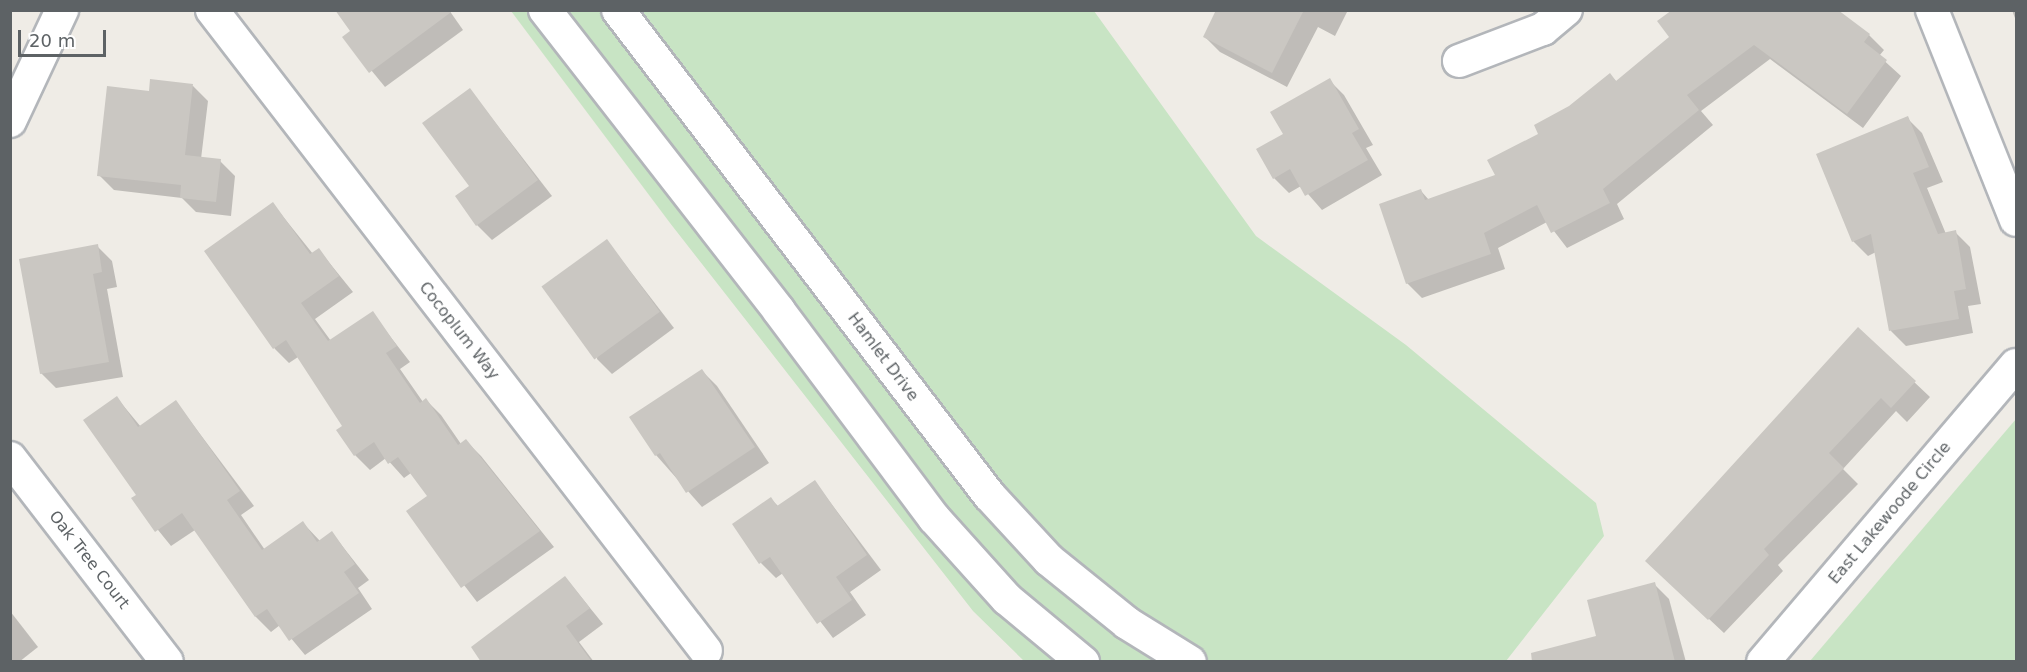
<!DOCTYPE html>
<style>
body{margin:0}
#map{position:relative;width:2027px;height:672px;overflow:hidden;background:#efece6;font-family:"DejaVu Sans",sans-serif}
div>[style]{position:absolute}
.green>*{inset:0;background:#c8e4c4}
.shadow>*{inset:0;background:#0003}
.building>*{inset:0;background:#cac7c2;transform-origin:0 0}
.roads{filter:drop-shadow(2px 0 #b3b6ba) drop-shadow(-2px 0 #b3b6ba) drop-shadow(0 2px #b3b6ba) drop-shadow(0 -2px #b3b6ba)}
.street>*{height:32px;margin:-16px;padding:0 16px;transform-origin:16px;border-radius:16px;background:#fff}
span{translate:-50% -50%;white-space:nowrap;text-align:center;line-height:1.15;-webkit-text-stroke:5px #fff;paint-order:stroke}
.street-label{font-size:16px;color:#5d6265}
.frame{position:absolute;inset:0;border:12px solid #5d6265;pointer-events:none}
.scale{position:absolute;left:18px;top:30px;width:88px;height:27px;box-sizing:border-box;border:3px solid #5d6265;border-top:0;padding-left:8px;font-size:18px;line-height:21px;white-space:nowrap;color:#5d6265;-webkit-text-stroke:4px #fff;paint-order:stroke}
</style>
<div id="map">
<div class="green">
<i style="clip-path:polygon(511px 11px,1094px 11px,1256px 236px,1406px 345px,1596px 503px,1604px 536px,1506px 661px,1024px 661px,973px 611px,670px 223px)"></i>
<i style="clip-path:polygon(2016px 419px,2016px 661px,1810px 661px)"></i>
</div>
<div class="shadow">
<i style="clip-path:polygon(449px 10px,463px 30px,385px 87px,344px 37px)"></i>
<i style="clip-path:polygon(1218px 10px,1348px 10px,1335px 36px,1318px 27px,1287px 87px,1220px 52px,1205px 37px)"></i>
<i style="clip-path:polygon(2012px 10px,2016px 10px,2016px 21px)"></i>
<i style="clip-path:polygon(1869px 35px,1884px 50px,1879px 56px,1901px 76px,1863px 128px,1770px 59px,1701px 111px,1713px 125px,1617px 204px,1624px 219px,1567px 248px,1547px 222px,1498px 248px,1505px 269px,1422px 298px,1407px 283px,1421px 191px,1429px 200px,1497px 176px,1610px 75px,1617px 82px,1671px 37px)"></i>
<i style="clip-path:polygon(1329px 80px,1344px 95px,1373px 145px,1366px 148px,1382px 175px,1322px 210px,1301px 186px,1289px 193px,1274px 178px,1285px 134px)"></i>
<i style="clip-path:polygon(193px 86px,208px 101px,201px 159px,220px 161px,235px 176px,231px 216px,196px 212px,182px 198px,114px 190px,99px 175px,150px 92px)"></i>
<i style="clip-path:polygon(470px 90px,552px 196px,492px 240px,477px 225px,471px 187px)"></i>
<i style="clip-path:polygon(1907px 118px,1922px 133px,1943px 182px,1927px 188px,1946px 234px,1955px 232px,1970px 247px,1981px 304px,1968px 306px,1973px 333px,1906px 346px,1891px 331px,1876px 252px,1868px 256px,1853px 241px)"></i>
<i style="clip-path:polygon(273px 204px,313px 254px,319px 250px,353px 292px,315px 319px,331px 341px,372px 313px,410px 362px,400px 369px,423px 402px,426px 400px,441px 415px,461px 444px,466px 441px,481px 456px,554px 547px,477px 602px,408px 512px,429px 497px,411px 473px,404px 478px,386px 458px,370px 470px,355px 455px,345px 426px,298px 357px,289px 363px,275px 349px,291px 335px,275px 349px,206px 251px)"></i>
<i style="clip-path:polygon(607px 241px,674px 328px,612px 374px,597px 359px)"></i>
<i style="clip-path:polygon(97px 246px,112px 261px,117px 287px,107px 289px,123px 377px,56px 388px,41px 373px)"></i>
<i style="clip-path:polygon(1858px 329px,1930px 397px,1907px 422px,1896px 411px,1843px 469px,1858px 484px,1778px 565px,1783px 571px,1724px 633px,1662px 575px)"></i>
<i style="clip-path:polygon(702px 371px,717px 386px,769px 463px,702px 507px,656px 455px)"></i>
<i style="clip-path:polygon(117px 398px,141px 427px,176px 402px,254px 506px,241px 515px,265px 550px,303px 523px,320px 541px,332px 533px,369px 580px,358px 588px,372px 609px,305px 655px,280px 625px,271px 632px,256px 617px,195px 530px,171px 546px,133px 499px,138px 496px)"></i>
<i style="clip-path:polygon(815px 482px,881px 570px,850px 592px,866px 615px,833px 638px,783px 573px,776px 578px,761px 563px,771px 499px,779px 507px)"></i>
<i style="clip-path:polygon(565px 577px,603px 624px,579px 642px,594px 662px,483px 662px)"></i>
<i style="clip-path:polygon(1654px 584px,1669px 599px,1686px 662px,1573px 662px)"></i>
<i style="clip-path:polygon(10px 611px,38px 647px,19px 662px,10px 662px)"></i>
</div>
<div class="building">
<i style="clip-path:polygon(335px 10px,454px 10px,369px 73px,342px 37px,350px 31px)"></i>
<i style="clip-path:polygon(1216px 10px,1304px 10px,1272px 73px,1203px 37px)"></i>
<i style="clip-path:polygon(1672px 10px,1838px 10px,1870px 34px,1864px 42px,1887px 60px,1847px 114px,1754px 45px,1687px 95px,1699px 110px,1603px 189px,1610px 203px,1551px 233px,1537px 205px,1484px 233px,1491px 254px,1406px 284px,1379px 204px,1421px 189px,1425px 200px,1495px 175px,1487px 160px,1538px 134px,1534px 125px,1569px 106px,1610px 73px,1616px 81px,1669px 37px,1657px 21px)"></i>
<i style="clip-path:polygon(1330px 78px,1359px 129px,1352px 133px,1368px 160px,1305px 196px,1290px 169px,1273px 179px,1256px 149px,1283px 134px,1270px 112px)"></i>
<i style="clip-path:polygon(150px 79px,193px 84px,185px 155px,221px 159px,216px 202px,180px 198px,181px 185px,97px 176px,107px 86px,149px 91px)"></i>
<i style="clip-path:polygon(470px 88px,538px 180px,476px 226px,455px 196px,469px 186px,422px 123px)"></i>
<i style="clip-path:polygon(1908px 116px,1929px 167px,1913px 173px,1938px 234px,1956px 230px,1966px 289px,1954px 291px,1959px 319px,1889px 331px,1871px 234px,1852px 242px,1816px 154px)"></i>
<i style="clip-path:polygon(273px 202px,310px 254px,319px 248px,339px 276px,301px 303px,328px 341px,373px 311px,397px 346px,386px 353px,420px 403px,426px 398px,458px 445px,466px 439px,540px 531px,461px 588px,406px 511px,427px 496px,398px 457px,388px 464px,374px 442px,354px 456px,336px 430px,342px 426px,286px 340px,273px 349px,204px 251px)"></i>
<i style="left:607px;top:239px;width:90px;height:81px;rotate:54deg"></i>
<i style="clip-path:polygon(98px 244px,102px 272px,93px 274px,109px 362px,40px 374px,19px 259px)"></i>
<i style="clip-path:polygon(1858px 327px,1916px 381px,1891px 408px,1881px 398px,1829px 453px,1844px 468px,1764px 549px,1769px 555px,1708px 620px,1645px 561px)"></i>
<i style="clip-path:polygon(702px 369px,755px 447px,686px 493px,660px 453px,655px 456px,629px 417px)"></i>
<i style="clip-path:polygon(117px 396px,138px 427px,176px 400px,240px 491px,227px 500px,262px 550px,303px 521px,317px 542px,332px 531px,355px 564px,344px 572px,359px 593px,289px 641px,267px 609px,255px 617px,182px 513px,155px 532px,131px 498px,136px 495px,83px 420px)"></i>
<i style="clip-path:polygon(815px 480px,867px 555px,836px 577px,852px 600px,817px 624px,770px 557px,759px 564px,732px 524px,771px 497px,777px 506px)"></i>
<i style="clip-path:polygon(565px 576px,590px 608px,566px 626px,592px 662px,481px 662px,471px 647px)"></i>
<i style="clip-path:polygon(1655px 582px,1675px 662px,1532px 662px,1531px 653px,1596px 636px,1587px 600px)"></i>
</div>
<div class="roads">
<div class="street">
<i style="left:212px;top:10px;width:809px;rotate:52.38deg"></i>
<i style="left:545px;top:10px;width:381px;rotate:52.1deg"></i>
<i style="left:779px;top:311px;width:259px;rotate:53.2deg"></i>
<i style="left:934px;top:518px;width:109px;rotate:48deg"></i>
<i style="left:1007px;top:599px;width:99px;rotate:39.7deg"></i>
<i style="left:618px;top:10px;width:611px;rotate:52.59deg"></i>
<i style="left:989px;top:495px;width:88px;rotate:47.3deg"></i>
<i style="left:1049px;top:560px;width:100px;rotate:38.9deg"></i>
<i style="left:1127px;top:623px;width:74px;rotate:31.8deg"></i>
<i style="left:1932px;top:10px;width:226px;rotate:68.2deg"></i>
<i style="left:1459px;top:61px;width:90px;rotate:-20.9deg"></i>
<i style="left:1543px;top:29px;width:30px;rotate:-40deg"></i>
<i style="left:10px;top:121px;width:123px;rotate:-64.9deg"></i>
<i style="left:10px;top:458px;width:257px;rotate:52.4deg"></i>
<i style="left:1763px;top:662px;width:390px;rotate:-49.6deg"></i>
</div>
</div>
<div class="street-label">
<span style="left:459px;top:331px;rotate:52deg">Cocoplum Way</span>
<span style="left:883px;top:357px;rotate:53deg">Hamlet Drive</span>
<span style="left:1890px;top:513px;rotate:-50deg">East Lakewoode Circle</span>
<span style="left:89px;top:560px;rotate:52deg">Oak Tree Court</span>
</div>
<div class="frame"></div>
<div class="scale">20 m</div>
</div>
